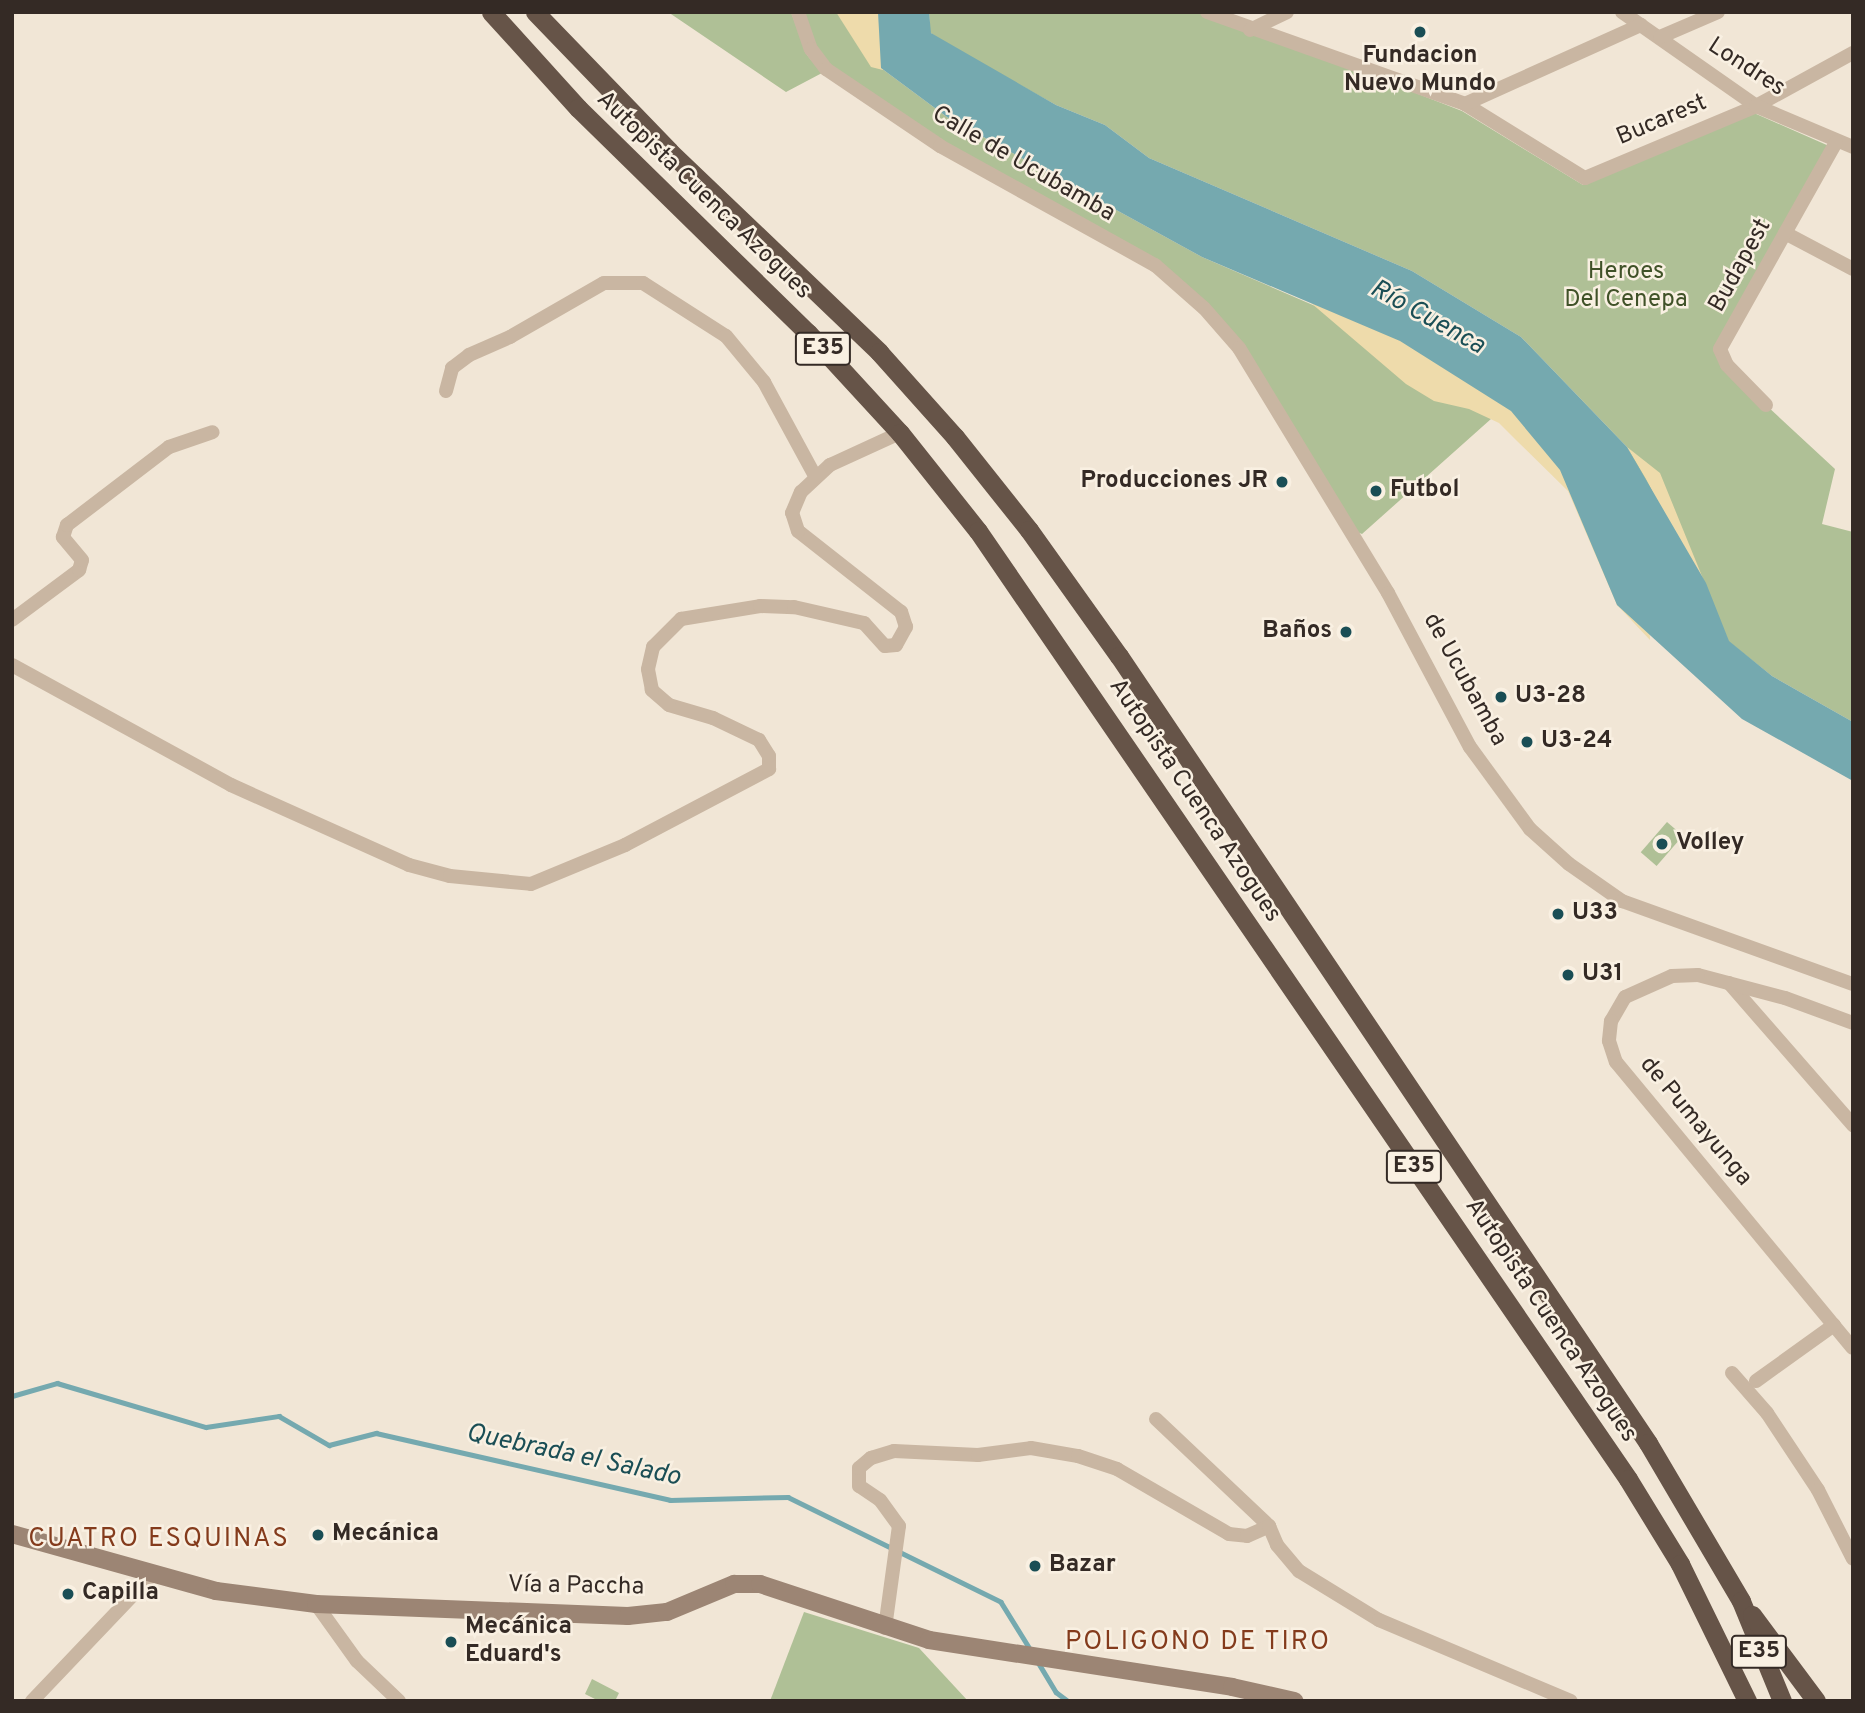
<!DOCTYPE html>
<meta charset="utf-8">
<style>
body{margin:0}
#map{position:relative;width:1865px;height:1713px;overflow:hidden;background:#f1e6d6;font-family:Overpass,sans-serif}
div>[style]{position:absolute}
.green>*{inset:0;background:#afc096;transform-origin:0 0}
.sand>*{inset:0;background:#eedbab}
.water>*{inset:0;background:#75a9af}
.stream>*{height:4.5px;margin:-2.25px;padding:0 2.25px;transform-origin:2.25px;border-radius:2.25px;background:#75a9af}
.minor>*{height:14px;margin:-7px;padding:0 7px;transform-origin:7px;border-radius:7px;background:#c9b6a2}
.secondary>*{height:18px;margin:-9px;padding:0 9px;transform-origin:9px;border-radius:9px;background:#9c8574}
.trunk>*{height:19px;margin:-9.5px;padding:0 9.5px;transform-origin:9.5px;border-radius:9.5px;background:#665448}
.dots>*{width:19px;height:19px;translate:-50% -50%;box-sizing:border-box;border:4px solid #f9f0e2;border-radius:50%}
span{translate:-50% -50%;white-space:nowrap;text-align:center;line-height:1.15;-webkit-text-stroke:5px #f9f0e2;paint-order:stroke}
.shield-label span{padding:2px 5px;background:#f9f0e2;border:2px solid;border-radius:5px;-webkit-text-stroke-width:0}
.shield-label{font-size:23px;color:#342a25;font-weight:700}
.poi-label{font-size:24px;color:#342a25;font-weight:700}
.right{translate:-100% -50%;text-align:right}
.left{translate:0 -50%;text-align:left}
.street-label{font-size:24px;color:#342a25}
.park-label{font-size:24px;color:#405228}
.water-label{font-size:26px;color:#1a4e55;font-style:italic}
.neighbourhood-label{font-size:26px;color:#843b1c;letter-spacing:2px}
.frame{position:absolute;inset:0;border:14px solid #342a25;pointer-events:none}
</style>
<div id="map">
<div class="green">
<i style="clip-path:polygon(668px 12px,791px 12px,807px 55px,822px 73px,786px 92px)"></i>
<i style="clip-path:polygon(798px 12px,878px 12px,881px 68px,947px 117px,1202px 257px,1519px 394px,1362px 534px,1350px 529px,1239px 348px,1155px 265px,1079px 226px,826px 69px)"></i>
<i style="clip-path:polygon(929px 12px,1207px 12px,1462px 111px,1583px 185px,1754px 113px,1829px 146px,1720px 349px,1766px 405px,1835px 469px,1822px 524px,1853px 532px,1853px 722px,1772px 676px,1728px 641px,1627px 447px,1521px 337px,1412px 271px,1149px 158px,1105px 125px,1056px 105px,939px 40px,930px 32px)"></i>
<i style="left:1667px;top:822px;width:21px;height:40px;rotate:41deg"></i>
<i style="clip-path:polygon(804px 1612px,919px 1648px,968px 1701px,770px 1701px)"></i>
<i style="clip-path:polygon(592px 1679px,619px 1693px,615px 1701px,599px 1701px,585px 1694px)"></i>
</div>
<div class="sand">
<i style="clip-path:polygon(836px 12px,878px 12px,883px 70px,871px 67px)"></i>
<i style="clip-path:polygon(1311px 303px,1327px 304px,1509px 384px,1649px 605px,1650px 640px,1617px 605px,1568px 491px,1517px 441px,1499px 423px,1469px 409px,1434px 401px,1406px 384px)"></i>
<i style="clip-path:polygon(1627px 447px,1660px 473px,1728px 640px,1646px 479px)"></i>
</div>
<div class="water">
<i style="clip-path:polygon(878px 12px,929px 12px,931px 33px,1056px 105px,1105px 125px,1149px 158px,1412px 271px,1521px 337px,1627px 447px,1706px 583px,1729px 641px,1772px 676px,1853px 722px,1853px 781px,1742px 719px,1617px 605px,1560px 470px,1511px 411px,1400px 341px,1202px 257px,947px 117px,881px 68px)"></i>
</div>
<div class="stream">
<i style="left:12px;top:1396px;width:47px;rotate:-16.1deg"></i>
<i style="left:57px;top:1383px;width:155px;rotate:16.5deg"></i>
<i style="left:206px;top:1427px;width:74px;rotate:-8.6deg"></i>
<i style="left:279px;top:1416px;width:58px;rotate:30.1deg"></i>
<i style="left:329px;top:1445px;width:49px;rotate:-14.3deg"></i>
<i style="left:376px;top:1433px;width:302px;rotate:12.8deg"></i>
<i style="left:670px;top:1500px;width:118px;rotate:-1.5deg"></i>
<i style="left:788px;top:1497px;width:237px;rotate:26.2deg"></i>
<i style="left:1001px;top:1602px;width:59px;rotate:58.2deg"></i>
<i style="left:1038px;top:1662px;width:35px;rotate:59deg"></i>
<i style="left:1056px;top:1692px;width:15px;rotate:37deg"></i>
</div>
<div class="minor">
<i style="left:798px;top:12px;width:39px;rotate:71deg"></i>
<i style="left:811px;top:49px;width:25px;rotate:53deg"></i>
<i style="left:826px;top:69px;width:138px;rotate:34deg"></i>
<i style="left:940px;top:146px;width:246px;rotate:29deg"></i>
<i style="left:1155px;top:265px;width:65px;rotate:41.3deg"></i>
<i style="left:1204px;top:308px;width:53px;rotate:48.8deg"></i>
<i style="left:1239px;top:348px;width:287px;rotate:58.7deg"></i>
<i style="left:1388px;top:593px;width:174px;rotate:62deg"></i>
<i style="left:1470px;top:747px;width:102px;rotate:53.8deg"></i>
<i style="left:1530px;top:829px;width:52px;rotate:41.9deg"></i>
<i style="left:1569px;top:864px;width:65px;rotate:34.9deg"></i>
<i style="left:1622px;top:901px;width:245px;rotate:19.8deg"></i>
<i style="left:1207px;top:12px;width:274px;rotate:19.6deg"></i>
<i style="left:1465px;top:104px;width:141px;rotate:31.7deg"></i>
<i style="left:1585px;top:178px;width:186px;rotate:-22.8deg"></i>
<i style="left:1756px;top:106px;width:111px;rotate:-28.7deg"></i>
<i style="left:1622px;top:12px;width:164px;rotate:35deg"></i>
<i style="left:1756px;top:106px;width:105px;rotate:22.9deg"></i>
<i style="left:1250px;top:30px;width:41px;rotate:-25.9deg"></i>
<i style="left:1660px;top:37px;width:63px;rotate:-23.3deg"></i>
<i style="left:1465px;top:104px;width:193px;rotate:-24.2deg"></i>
<i style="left:1785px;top:233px;width:77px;rotate:27.9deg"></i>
<i style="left:446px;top:391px;width:24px;rotate:-75deg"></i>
<i style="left:452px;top:368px;width:21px;rotate:-37deg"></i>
<i style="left:469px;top:355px;width:45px;rotate:-23.7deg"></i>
<i style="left:510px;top:337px;width:108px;rotate:-29.9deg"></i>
<i style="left:604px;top:283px;width:39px"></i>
<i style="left:643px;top:283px;width:98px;rotate:32.6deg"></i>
<i style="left:726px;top:336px;width:60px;rotate:50.4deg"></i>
<i style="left:764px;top:382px;width:107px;rotate:61.5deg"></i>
<i style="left:1766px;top:405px;width:56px;rotate:-134.3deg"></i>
<i style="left:1727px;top:365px;width:17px;rotate:-114deg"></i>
<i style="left:1720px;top:349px;width:237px;rotate:-60.7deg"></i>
<i style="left:12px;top:620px;width:84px;rotate:-36.7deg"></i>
<i style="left:79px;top:570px;width:10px;rotate:-73deg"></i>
<i style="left:82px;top:560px;width:30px;rotate:-130deg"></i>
<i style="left:63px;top:537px;width:13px;rotate:-72deg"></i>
<i style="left:67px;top:525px;width:128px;rotate:-37.4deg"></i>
<i style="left:169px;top:447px;width:46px;rotate:-18.8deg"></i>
<i style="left:12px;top:665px;width:250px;rotate:28.7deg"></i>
<i style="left:231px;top:785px;width:195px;rotate:24.2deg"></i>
<i style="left:409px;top:865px;width:42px;rotate:15deg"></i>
<i style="left:450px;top:876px;width:81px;rotate:5.6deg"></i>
<i style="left:531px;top:884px;width:102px;rotate:-22.5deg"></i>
<i style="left:625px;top:845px;width:163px;rotate:-27.8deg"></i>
<i style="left:769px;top:769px;width:13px;rotate:-90deg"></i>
<i style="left:769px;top:756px;width:19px;rotate:-122deg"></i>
<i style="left:759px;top:740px;width:51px;rotate:-154.4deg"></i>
<i style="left:713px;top:718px;width:46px;rotate:-163.5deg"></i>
<i style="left:669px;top:705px;width:23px;rotate:-139deg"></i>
<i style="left:652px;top:690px;width:21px;rotate:-101deg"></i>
<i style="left:648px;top:669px;width:23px;rotate:-77deg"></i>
<i style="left:653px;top:647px;width:40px;rotate:-45deg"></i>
<i style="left:681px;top:619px;width:80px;rotate:-9.3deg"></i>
<i style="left:760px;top:606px;width:34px;rotate:2deg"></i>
<i style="left:794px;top:607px;width:72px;rotate:12.9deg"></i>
<i style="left:864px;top:623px;width:31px;rotate:48deg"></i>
<i style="left:885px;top:646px;width:11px;rotate:-5deg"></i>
<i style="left:896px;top:645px;width:21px;rotate:-61deg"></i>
<i style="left:906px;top:627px;width:16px;rotate:-108deg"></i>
<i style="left:901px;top:612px;width:131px;rotate:-141.8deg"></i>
<i style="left:798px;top:531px;width:19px;rotate:-108deg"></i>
<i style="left:792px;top:513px;width:23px;rotate:-67deg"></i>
<i style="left:801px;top:492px;width:40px;rotate:-43deg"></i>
<i style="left:830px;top:465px;width:77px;rotate:-24.6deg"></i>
<i style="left:1729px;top:983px;width:189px;rotate:48.9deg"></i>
<i style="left:1853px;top:1023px;width:72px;rotate:-159.8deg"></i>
<i style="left:1785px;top:998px;width:90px;rotate:-165.2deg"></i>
<i style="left:1698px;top:975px;width:26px;rotate:178deg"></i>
<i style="left:1672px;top:976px;width:51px;rotate:155.9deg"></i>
<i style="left:1625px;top:997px;width:28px;rotate:120deg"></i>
<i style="left:1611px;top:1021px;width:20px;rotate:96deg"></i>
<i style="left:1609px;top:1041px;width:22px;rotate:72deg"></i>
<i style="left:1616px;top:1062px;width:371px;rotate:50.4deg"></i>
<i style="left:1732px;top:1373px;width:53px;rotate:48.8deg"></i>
<i style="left:1767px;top:1413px;width:92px;rotate:56.5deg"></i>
<i style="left:1818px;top:1490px;width:77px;rotate:63.1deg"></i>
<i style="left:1756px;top:1381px;width:96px;rotate:-35.7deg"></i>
<i style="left:1156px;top:1419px;width:156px;rotate:43.4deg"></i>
<i style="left:316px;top:1604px;width:70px;rotate:54.3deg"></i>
<i style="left:357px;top:1661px;width:58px;rotate:43.6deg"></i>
<i style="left:885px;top:1628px;width:103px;rotate:-82.2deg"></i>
<i style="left:899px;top:1526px;width:32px;rotate:-126deg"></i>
<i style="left:880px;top:1500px;width:25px;rotate:-146deg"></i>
<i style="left:859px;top:1486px;width:18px;rotate:-90deg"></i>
<i style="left:859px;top:1468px;width:16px;rotate:-40deg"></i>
<i style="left:871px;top:1458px;width:24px;rotate:-17deg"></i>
<i style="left:894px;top:1451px;width:84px;rotate:2.7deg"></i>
<i style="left:978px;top:1455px;width:53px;rotate:-7.5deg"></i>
<i style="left:1031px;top:1448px;width:48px;rotate:9.7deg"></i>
<i style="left:1078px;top:1456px;width:41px;rotate:18.4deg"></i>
<i style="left:1117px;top:1469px;width:129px;rotate:30.1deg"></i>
<i style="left:1229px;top:1534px;width:18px;rotate:6deg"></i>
<i style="left:1247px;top:1536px;width:24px;rotate:-24deg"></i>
<i style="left:1269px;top:1526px;width:21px;rotate:67deg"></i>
<i style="left:1277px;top:1545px;width:34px;rotate:50deg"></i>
<i style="left:1299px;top:1571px;width:94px;rotate:31.5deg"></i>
<i style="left:1379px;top:1620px;width:208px;rotate:22.9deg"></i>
<i style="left:32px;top:1701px;width:175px;rotate:-46.4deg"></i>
</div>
<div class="secondary">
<i style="left:12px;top:1534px;width:212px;rotate:15.6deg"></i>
<i style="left:216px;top:1591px;width:101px;rotate:7.4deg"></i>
<i style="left:316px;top:1604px;width:312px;rotate:2.2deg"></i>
<i style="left:628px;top:1616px;width:39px;rotate:-6deg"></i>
<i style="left:667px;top:1612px;width:73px;rotate:-22.7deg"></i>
<i style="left:734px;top:1584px;width:26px"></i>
<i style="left:760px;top:1584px;width:178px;rotate:18.3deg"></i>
<i style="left:929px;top:1640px;width:307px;rotate:8.8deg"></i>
<i style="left:1232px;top:1687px;width:64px;rotate:12.7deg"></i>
</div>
<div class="trunk">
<i style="left:491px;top:12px;width:130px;rotate:47.8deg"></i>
<i style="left:578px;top:108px;width:322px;rotate:44.4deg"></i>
<i style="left:808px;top:333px;width:136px;rotate:47.4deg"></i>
<i style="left:900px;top:433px;width:125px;rotate:51.5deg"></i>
<i style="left:978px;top:531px;width:1149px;rotate:55.56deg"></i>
<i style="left:1628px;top:1479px;width:100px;rotate:58.5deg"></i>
<i style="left:1680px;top:1564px;width:153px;rotate:63.9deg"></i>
<i style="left:535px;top:12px;width:193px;rotate:46deg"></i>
<i style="left:669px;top:151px;width:291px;rotate:43.7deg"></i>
<i style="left:879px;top:352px;width:114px;rotate:48.2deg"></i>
<i style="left:955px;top:437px;width:119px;rotate:51.5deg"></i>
<i style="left:1029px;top:530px;width:155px;rotate:54.5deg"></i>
<i style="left:1119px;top:656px;width:948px;rotate:56.09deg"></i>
<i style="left:1648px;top:1443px;width:183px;rotate:59.5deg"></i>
<i style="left:1741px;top:1601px;width:108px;rotate:67.7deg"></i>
<i style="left:1752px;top:1615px;width:107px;rotate:53.3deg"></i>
</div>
<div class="dots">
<i style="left:1420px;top:32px;background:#1a4e55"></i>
<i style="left:1282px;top:482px;background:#1a4e55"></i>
<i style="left:1376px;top:491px;background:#1a4e55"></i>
<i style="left:1346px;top:632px;background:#1a4e55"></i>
<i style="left:1501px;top:697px;background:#1a4e55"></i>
<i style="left:1527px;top:742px;background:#1a4e55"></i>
<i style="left:1662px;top:844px;background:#1a4e55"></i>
<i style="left:1558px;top:914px;background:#1a4e55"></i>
<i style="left:1568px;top:975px;background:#1a4e55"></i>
<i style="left:318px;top:1535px;background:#1a4e55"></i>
<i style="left:1035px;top:1566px;background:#1a4e55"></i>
<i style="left:68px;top:1594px;background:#1a4e55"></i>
<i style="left:451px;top:1642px;background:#1a4e55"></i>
</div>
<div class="shield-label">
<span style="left:823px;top:349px">E35</span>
<span style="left:1414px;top:1167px">E35</span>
<span style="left:1759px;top:1652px">E35</span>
</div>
<div class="poi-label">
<span style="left:1420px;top:71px">Fundacion<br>Nuevo Mundo</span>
<span class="right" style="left:1268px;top:482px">Producciones JR</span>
<span class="left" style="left:1390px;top:491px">Futbol</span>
<span class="right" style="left:1332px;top:632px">Baños</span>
<span class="left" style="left:1515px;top:697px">U3-28</span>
<span class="left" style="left:1541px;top:742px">U3-24</span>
<span class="left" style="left:1676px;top:844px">Volley</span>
<span class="left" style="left:1572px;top:914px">U33</span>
<span class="left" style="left:1582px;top:975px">U31</span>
<span class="left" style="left:332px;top:1535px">Mecánica</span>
<span class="left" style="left:1049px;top:1566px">Bazar</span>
<span class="left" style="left:82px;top:1594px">Capilla</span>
<span class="left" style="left:465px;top:1642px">Mecánica<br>Eduard's</span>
</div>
<div class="street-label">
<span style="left:1746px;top:68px;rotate:33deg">Londres</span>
<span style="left:1662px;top:121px;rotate:-23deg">Bucarest</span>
<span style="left:1023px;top:165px;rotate:30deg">Calle de Ucubamba</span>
<span style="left:703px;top:196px;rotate:44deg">Autopista Cuenca Azogues</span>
<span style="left:1741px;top:266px;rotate:-61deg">Budapest</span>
<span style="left:1464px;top:680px;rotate:61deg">de Ucubamba</span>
<span style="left:1194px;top:801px;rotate:56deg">Autopista Cuenca Azogues</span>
<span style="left:1695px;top:1122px;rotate:50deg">de Pumayunga</span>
<span style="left:1550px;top:1321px;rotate:56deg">Autopista Cuenca Azogues</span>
<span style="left:576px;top:1587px;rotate:1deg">Vía a Paccha</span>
</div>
<div class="park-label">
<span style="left:1626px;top:287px">Heroes<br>Del Cenepa</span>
</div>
<div class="water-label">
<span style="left:1427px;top:318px;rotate:29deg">Río Cuenca</span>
<span style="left:573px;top:1456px;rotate:12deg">Quebrada el Salado</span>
</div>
<div class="neighbourhood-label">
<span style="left:159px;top:1540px">CUATRO ESQUINAS</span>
<span style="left:1198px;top:1643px">POLIGONO DE TIRO</span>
</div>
<div class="frame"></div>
</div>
